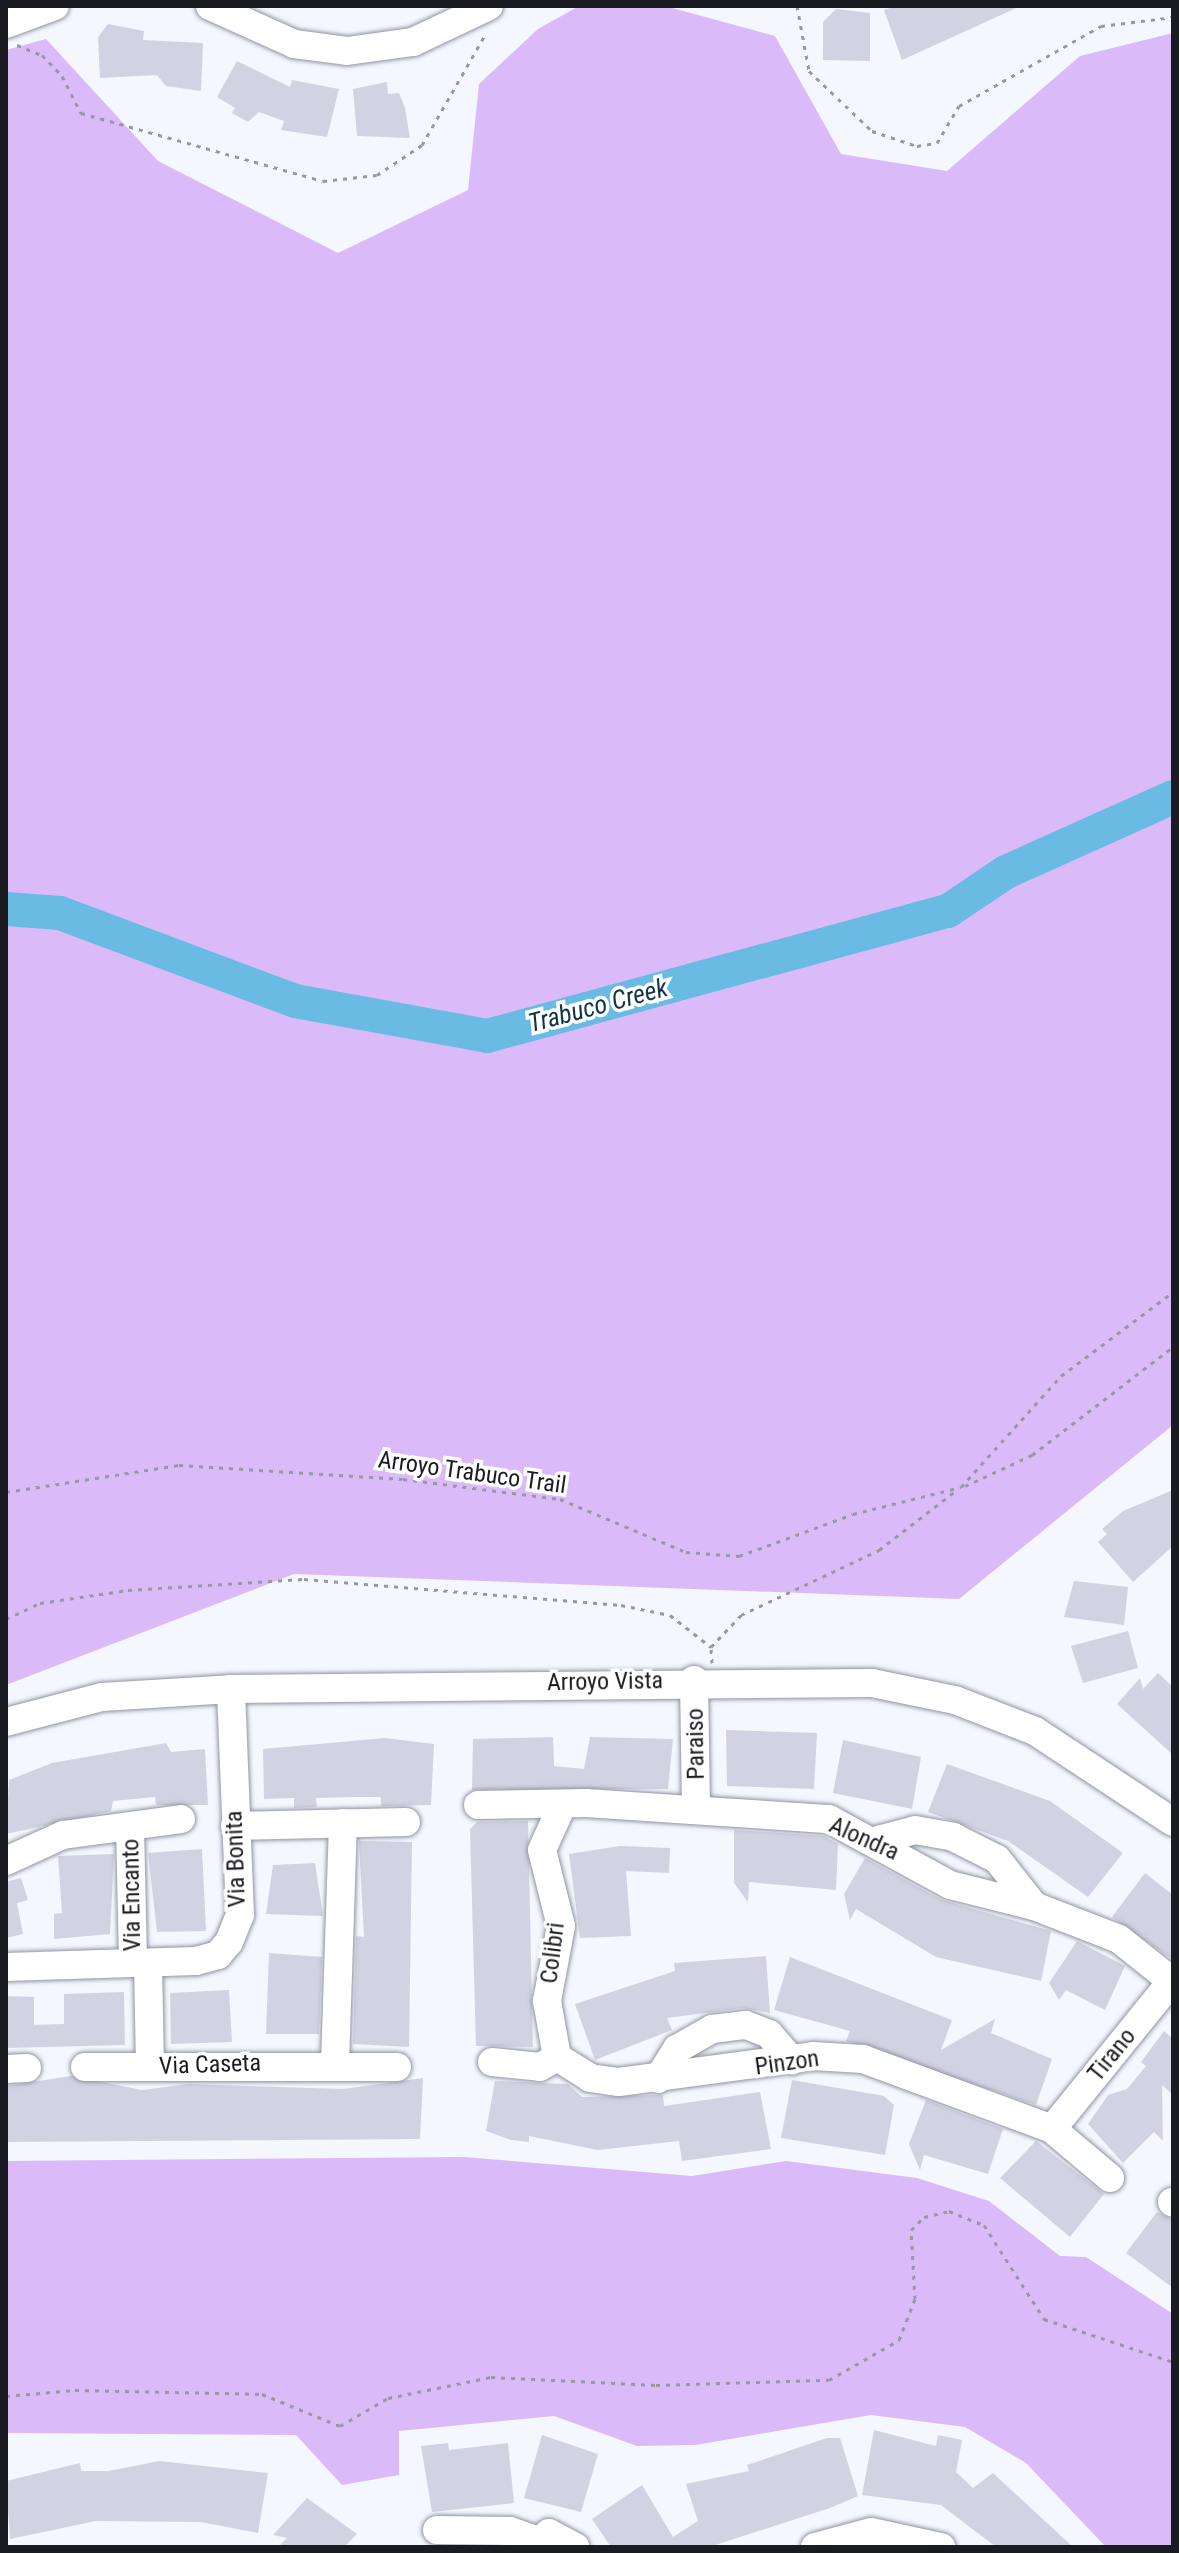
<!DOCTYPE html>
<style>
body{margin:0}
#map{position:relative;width:1179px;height:2553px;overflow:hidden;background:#f5f7fe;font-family:"Roboto Condensed",sans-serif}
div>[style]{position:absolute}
.green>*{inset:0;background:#dbbafa}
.river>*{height:34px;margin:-17px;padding:0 17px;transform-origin:17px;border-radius:17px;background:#6abbe4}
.building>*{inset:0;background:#d3d2e2}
.path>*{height:3px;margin-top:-1.5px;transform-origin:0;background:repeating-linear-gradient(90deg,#97999f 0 4px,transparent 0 10px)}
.roads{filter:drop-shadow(0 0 2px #8f94a3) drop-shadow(0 0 2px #8f94a3)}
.minor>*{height:28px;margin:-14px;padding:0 14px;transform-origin:14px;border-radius:14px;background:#fff}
span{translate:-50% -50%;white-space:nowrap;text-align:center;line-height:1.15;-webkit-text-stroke:7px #fff;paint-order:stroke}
.street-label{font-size:24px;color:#1a1c21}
.water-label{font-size:26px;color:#103546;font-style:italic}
.frame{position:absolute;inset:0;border:8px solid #1a1c21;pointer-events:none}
</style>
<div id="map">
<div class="green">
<div style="clip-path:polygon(579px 6px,665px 6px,775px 36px,841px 154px,947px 171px,1080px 56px,1173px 33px,1173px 1425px,959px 1599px,294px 1574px,6px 1685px,6px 50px,46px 39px,158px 161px,338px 253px,468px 190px,479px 84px,538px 29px)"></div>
<div style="clip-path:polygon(464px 2157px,692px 2176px,786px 2161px,917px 2178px,989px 2201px,1060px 2256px,1086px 2257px,1173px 2314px,1173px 2547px,1106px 2547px,1026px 2463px,965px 2427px,871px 2415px,695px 2445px,637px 2446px,554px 2416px,399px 2431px,399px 2475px,342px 2485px,296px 2435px,6px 2433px,6px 2161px)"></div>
</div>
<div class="river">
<div style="left:6px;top:909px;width:54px;rotate:4.2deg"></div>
<div style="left:60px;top:913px;width:251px;rotate:20.5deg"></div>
<div style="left:295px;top:1001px;width:195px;rotate:10.3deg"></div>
<div style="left:487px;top:1036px;width:478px;rotate:-15.2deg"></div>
<div style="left:948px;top:911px;width:70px;rotate:-33.9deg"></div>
<div style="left:1006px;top:872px;width:183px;rotate:-24.2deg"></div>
</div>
<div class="building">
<div style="clip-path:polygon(896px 6px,1021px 6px,902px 60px,884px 10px)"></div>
<div style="clip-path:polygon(836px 9px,870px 13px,870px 61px,823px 60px,823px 22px)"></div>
<div style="clip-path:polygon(108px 24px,144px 31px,143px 40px,203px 43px,201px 91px,166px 86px,157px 75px,100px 78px,98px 37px)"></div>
<div style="clip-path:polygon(237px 61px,290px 87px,292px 80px,339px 89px,327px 137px,281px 130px,284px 121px,259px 112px,248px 122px,232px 113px,235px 108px,217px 97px)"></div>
<div style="clip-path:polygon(387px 82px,388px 94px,399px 93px,405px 108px,410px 138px,357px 136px,353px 89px)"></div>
<div style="clip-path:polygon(1173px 1490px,1173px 1546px,1133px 1582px,1098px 1542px,1107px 1534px,1102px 1529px,1123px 1511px)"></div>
<div style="clip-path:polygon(1074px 1581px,1128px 1587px,1124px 1625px,1064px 1617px)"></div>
<div style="clip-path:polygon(1128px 1631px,1138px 1668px,1083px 1683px,1071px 1646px)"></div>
<div style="clip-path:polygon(1158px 1673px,1173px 1687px,1173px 1755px,1117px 1704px,1140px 1678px,1143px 1689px)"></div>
<div style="clip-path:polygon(726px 1730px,817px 1733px,814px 1789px,727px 1786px)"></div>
<div style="clip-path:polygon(553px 1737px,554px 1766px,584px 1769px,590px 1737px,673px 1739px,668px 1789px,472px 1790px,473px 1739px)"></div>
<div style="clip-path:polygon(385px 1738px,434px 1744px,431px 1805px,381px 1806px,381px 1797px,353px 1797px,316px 1798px,317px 1807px,294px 1808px,294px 1798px,264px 1799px,263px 1749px)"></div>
<div style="clip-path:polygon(843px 1740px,921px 1757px,912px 1809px,833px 1793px)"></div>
<div style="clip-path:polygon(166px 1743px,171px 1752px,205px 1749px,208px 1805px,156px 1805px,155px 1797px,113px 1801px,111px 1811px,6px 1834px,9px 1780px,52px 1763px)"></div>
<div style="clip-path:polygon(947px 1764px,1050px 1801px,1123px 1853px,1088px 1897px,1008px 1841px,928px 1812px)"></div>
<div style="clip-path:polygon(528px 1821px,533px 2047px,476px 2046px,470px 1829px,477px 1822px)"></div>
<div style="clip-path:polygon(734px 1830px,824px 1836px,838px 1844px,836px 1890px,749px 1882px,748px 1902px,734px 1883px)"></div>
<div style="clip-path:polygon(359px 1841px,412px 1842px,409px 2047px,353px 2044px,356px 1936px,364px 1937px)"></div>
<div style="clip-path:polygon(620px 1846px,670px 1848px,669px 1873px,626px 1871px,631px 1936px,580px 1938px,569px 1854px)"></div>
<div style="clip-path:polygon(202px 1849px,206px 1931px,157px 1932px,148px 1853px)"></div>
<div style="clip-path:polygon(114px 1854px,110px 1934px,54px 1939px,54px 1914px,62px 1913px,58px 1856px)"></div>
<div style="clip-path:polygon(865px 1858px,942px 1900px,1051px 1931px,1041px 1981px,936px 1957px,856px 1909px,850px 1920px,844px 1894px)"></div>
<div style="clip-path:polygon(315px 1863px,323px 1916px,266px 1914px,273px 1865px)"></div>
<div style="clip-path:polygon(1145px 1873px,1173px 1895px,1173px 1960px,1112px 1917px)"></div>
<div style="clip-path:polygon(21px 1878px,28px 1900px,17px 1903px,23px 1934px,6px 1938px,6px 1882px)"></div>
<div style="clip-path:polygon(1077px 1941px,1125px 1966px,1105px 2010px,1066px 1990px,1059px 2000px,1049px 1983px)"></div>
<div style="clip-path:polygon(269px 1953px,322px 1957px,319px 2034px,266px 2034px)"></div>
<div style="clip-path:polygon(766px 1956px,770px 2013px,744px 2008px,667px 2018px,672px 2030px,595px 2060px,575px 2004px,675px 1971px,674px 1963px)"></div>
<div style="clip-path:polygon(790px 1957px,952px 2020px,941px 2050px,995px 2019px,991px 2033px,1052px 2059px,1036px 2105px,846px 2041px,850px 2031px,774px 2010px)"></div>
<div style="clip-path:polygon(229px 1990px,232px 2042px,171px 2044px,170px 1993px)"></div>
<div style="clip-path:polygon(124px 1992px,125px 2045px,6px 2048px,6px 1996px,34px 1997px,34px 2025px,64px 2024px,64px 1994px)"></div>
<div style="clip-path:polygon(1164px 2031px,1173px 2039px,1173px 2095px,1162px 2085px,1163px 2141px,1154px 2132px,1123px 2163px,1088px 2124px,1108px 2095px,1127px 2089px,1146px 2066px,1141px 2062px)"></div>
<div style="clip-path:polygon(71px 2076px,142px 2090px,188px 2084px,343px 2089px,423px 2078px,420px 2139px,6px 2142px,6px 2086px)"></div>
<div style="clip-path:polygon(792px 2080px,884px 2096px,894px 2105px,885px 2155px,781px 2138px)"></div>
<div style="clip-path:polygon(495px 2081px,568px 2084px,582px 2097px,663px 2095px,664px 2106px,760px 2092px,771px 2149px,682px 2161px,679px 2141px,598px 2150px,529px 2136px,529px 2142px,511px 2140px,486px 2131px)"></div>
<div style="clip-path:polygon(926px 2100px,1003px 2129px,988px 2174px,924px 2155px,920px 2170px,909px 2144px)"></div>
<div style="clip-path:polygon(1036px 2141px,1104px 2194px,1070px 2237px,1000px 2178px)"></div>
<div style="clip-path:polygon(1157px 2212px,1173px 2220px,1173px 2288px,1126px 2253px)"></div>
<div style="clip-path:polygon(874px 2430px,936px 2446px,938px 2435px,962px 2440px,956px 2472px,973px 2488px,993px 2473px,1073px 2547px,996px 2547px,941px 2505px,862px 2495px)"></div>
<div style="clip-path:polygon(542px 2435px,598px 2454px,581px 2512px,524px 2498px)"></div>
<div style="clip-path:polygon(827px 2438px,840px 2438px,858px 2496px,830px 2508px,709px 2547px,611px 2547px,592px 2519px,642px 2485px,673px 2537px,698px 2521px,686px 2484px,749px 2471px,747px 2465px)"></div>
<div style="clip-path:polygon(448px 2443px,449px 2450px,508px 2443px,514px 2503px,432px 2512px,421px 2446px)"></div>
<div style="clip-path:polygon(160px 2461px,268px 2473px,258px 2533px,200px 2522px,96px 2521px,10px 2539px,6px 2481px,80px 2463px,81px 2471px,108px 2471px)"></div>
<div style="clip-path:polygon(307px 2498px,357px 2534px,344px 2547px,278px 2547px,287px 2538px,273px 2535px)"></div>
</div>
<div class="path">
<div style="left:797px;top:6px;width:66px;rotate:79.5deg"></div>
<div style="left:809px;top:71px;width:87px;rotate:43.6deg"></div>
<div style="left:872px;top:131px;width:47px;rotate:18.4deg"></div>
<div style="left:917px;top:146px;width:20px;rotate:-9deg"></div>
<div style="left:937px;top:143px;width:43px;rotate:-59.3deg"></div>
<div style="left:959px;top:106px;width:163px;rotate:-29.4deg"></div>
<div style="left:1101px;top:26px;width:73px;rotate:-7.1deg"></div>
<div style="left:17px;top:45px;width:27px;rotate:22deg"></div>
<div style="left:42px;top:55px;width:29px;rotate:46deg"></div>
<div style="left:62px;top:76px;width:42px;rotate:62.8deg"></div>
<div style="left:81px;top:113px;width:251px;rotate:15.7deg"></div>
<div style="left:323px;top:181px;width:54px;rotate:-6.3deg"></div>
<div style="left:377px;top:175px;width:54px;rotate:-33.7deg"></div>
<div style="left:422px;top:145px;width:127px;rotate:-60.2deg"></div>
<div style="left:965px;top:1486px;width:74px;rotate:-24.8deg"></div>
<div style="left:1032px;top:1455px;width:178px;rotate:-37.5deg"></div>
<div style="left:6px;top:1492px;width:175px;rotate:-8.9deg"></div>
<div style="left:179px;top:1465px;width:224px;rotate:3.6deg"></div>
<div style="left:403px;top:1479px;width:158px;rotate:7.3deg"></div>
<div style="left:560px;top:1499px;width:137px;rotate:22.8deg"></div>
<div style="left:686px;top:1552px;width:53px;rotate:4.3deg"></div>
<div style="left:739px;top:1556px;width:121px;rotate:-20.2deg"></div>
<div style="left:853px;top:1514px;width:111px;rotate:-14deg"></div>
<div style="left:961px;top:1487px;width:149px;rotate:-48deg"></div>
<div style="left:1061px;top:1376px;width:140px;rotate:-36.9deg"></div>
<div style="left:6px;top:1619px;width:38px;rotate:-25deg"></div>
<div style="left:40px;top:1603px;width:89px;rotate:-8.4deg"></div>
<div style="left:128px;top:1590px;width:176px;rotate:-3.6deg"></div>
<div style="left:304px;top:1579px;width:318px;rotate:4.7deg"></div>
<div style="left:621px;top:1605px;width:50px;rotate:11.5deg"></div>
<div style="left:670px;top:1615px;width:52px;rotate:38deg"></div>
<div style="left:712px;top:1663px;width:16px;rotate:-94deg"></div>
<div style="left:711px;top:1647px;width:44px;rotate:-46.8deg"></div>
<div style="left:741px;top:1615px;width:153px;rotate:-25.2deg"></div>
<div style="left:879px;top:1550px;width:100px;rotate:-37.7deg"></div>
<div style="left:6px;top:2396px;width:69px;rotate:-5deg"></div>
<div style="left:75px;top:2390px;width:187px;rotate:1.2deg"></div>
<div style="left:262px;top:2394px;width:84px;rotate:22.3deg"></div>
<div style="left:340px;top:2426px;width:56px;rotate:-30.3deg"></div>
<div style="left:388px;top:2398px;width:105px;rotate:-11.5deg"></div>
<div style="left:491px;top:2377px;width:165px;rotate:2.8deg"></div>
<div style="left:656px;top:2385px;width:173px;rotate:-1.7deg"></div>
<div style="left:829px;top:2380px;width:81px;rotate:-29.7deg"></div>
<div style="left:899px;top:2340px;width:44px;rotate:-68.7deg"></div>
<div style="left:915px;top:2299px;width:69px;rotate:-93.3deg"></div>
<div style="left:911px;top:2230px;width:18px;rotate:-45deg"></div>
<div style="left:924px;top:2217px;width:26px;rotate:-13deg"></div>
<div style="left:949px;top:2211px;width:38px;rotate:22deg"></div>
<div style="left:984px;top:2225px;width:112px;rotate:57.4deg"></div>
<div style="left:1044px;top:2319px;width:136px;rotate:18.4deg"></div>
</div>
<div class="roads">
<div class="minor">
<div style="left:210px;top:6px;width:92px;rotate:24.3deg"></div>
<div style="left:294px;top:44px;width:53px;rotate:7.5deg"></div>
<div style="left:347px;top:51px;width:67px;rotate:-7.8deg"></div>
<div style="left:413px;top:42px;width:84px;rotate:-25.3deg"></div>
<div style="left:6px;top:24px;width:52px;rotate:-20.2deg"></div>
<div style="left:694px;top:1680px;width:128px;rotate:89.1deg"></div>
<div style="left:6px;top:1722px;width:99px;rotate:-14.6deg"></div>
<div style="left:102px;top:1697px;width:129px;rotate:-3.5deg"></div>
<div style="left:231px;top:1689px;width:641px;rotate:-0.54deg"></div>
<div style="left:872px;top:1683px;width:85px;rotate:11.6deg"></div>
<div style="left:955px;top:1700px;width:86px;rotate:21.2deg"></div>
<div style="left:1035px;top:1731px;width:165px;rotate:33.4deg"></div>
<div style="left:478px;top:1805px;width:108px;rotate:-1.1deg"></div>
<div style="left:586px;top:1803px;width:244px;rotate:3.8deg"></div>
<div style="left:829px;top:1819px;width:138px;rotate:28.6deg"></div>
<div style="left:950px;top:1885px;width:87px;rotate:14deg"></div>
<div style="left:1034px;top:1906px;width:91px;rotate:21.2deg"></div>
<div style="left:1119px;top:1939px;width:69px;rotate:38.5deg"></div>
<div style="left:235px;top:1826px;width:171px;rotate:-1.3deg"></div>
<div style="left:130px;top:1827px;width:136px;rotate:88.7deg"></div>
<div style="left:878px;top:1840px;width:38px;rotate:-15deg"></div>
<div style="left:915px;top:1830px;width:39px;rotate:10deg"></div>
<div style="left:953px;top:1837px;width:49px;rotate:26.6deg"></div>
<div style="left:997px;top:1859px;width:60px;rotate:51.8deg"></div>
<div style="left:6px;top:1861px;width:63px;rotate:-24.5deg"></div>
<div style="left:63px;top:1835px;width:119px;rotate:-7.7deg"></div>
<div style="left:148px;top:1963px;width:104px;rotate:88.9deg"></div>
<div style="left:6px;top:1967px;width:190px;rotate:-1.8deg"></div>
<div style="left:196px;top:1961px;width:23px;rotate:-15deg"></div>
<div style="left:218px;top:1955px;width:17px;rotate:-50deg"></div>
<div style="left:229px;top:1942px;width:29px;rotate:-68deg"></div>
<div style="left:240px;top:1915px;width:226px;rotate:-92.3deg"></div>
<div style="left:557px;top:2057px;width:57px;rotate:-100.1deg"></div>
<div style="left:547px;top:2001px;width:76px;rotate:-79.4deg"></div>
<div style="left:561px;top:1926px;width:78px;rotate:-104deg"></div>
<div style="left:542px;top:1850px;width:46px;rotate:-65.7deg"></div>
<div style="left:492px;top:2062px;width:48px;rotate:5.9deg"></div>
<div style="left:540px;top:2067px;width:20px;rotate:-30deg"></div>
<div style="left:557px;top:2057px;width:39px;rotate:32deg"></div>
<div style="left:590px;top:2078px;width:29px;rotate:8deg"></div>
<div style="left:619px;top:2082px;width:196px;rotate:-7.6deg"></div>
<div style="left:813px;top:2056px;width:50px;rotate:3.4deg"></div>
<div style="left:863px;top:2059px;width:202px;rotate:20.3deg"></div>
<div style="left:1052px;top:2129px;width:76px;rotate:40.2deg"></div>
<div style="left:335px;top:2064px;width:241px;rotate:-88.1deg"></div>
<div style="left:85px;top:2067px;width:312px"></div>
<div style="left:6px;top:2069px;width:21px;rotate:-3deg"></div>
<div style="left:658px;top:2079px;width:36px;rotate:-58deg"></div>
<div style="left:677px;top:2049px;width:40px;rotate:-29.7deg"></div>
<div style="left:712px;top:2029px;width:34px;rotate:-7deg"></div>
<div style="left:746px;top:2025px;width:25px;rotate:21deg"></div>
<div style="left:769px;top:2034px;width:35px;rotate:49deg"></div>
<div style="left:1052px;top:2129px;width:191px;rotate:-51deg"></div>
<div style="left:1172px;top:2202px;width:1px;rotate:45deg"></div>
<div style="left:437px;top:2530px;width:73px;rotate:0.8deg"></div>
<div style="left:510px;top:2531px;width:28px;rotate:19deg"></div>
<div style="left:532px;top:2547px;width:22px;rotate:-39deg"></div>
<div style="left:549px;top:2533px;width:30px;rotate:28deg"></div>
<div style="left:815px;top:2547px;width:58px;rotate:-15deg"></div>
<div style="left:871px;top:2532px;width:72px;rotate:12.1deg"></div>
</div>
</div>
<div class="street-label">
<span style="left:472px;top:1473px;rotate:8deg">Arroyo Trabuco Trail</span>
<span style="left:605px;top:1682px;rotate:-1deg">Arroyo Vista</span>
<span style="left:696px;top:1744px;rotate:-91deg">Paraiso</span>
<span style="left:864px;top:1839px;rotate:24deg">Alondra</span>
<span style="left:236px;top:1859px;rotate:-92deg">Via Bonita</span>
<span style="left:132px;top:1895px;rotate:-91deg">Via Encanto</span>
<span style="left:553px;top:1953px;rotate:-83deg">Colibri</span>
<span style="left:1112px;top:2055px;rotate:-51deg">Tirano</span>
<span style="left:787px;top:2063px;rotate:-8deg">Pinzon</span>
<span style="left:210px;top:2065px;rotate:-2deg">Via Caseta</span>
</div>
<div class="water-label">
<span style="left:598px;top:1006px;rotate:-15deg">Trabuco Creek</span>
</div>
<div class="frame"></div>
</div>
